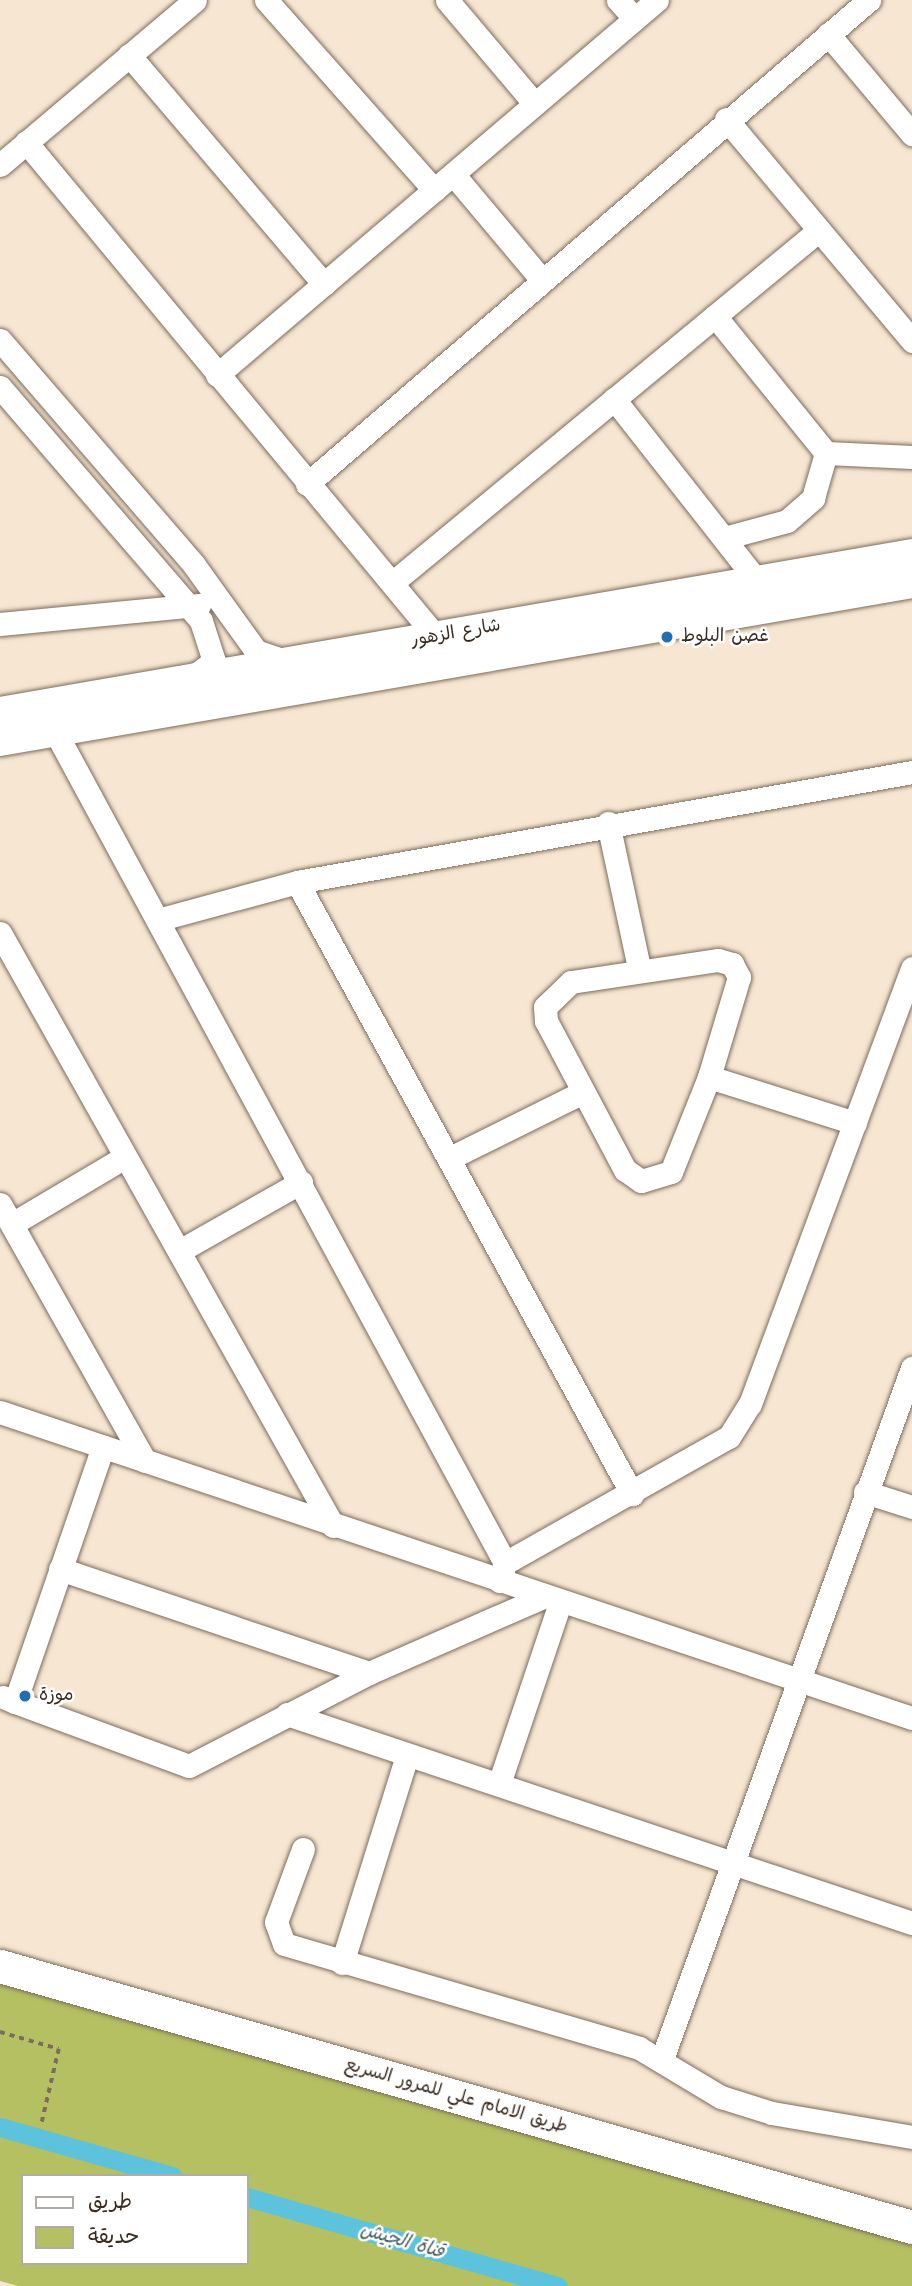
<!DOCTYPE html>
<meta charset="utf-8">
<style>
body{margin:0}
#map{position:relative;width:912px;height:2286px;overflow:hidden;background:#f7e7d2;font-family:Kalam,"Playpen Sans Arabic",sans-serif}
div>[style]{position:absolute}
.green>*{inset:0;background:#b4c062}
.canal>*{height:19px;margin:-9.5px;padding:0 9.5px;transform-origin:9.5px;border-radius:9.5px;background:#5dc2db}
.path>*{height:3.5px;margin-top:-1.75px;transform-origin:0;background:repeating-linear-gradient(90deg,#7d6c5d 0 5px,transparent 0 10px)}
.roads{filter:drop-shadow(0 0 2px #7d6c5d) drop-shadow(0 0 2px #7d6c5d)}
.minor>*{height:23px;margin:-11.5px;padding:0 11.5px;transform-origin:11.5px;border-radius:11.5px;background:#fff}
.major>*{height:30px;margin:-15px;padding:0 15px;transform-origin:15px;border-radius:15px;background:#fff}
.highway>*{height:33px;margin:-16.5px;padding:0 16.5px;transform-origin:16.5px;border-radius:16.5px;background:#fff}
.dots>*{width:19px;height:19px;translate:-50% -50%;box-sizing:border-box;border:4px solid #fff;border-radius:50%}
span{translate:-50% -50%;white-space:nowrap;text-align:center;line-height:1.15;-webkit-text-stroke:5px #fff;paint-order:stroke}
.street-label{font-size:18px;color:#3b2a1e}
.poi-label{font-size:18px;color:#3b2a1e}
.left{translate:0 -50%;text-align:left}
.water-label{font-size:19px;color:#475f60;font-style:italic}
.legend{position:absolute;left:21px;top:2174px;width:228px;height:91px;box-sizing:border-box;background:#fff;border:2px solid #b1aaa5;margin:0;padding:9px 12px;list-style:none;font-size:21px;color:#3b2a1e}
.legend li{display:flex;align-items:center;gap:14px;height:35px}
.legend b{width:35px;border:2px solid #b1aaa5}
</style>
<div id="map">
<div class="green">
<div style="clip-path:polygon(evenodd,0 1974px,912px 2233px,912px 2286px,18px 2286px,0 2281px,0 1974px,23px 2176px,247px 2176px,247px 2263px,23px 2263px,23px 2176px)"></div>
</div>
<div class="canal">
<div style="left:0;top:2127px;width:179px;rotate:15.9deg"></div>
<div style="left:247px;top:2197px;width:323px;rotate:16deg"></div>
</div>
<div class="path">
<div style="left:0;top:2032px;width:61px;rotate:16.1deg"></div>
<div style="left:59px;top:2049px;width:75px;rotate:103.1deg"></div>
</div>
<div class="roads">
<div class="minor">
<div style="left:266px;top:0;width:254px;rotate:48.5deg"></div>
<div style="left:447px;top:0;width:136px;rotate:49.8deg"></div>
<div style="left:618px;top:0;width:25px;rotate:48deg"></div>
<div style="left:828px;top:34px;width:131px;rotate:50deg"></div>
<div style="left:129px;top:55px;width:301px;rotate:49.6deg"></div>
<div style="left:726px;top:119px;width:290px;rotate:50deg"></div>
<div style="left:26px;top:142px;width:644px;rotate:50.35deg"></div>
<div style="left:0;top:165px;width:255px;rotate:-40.2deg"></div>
<div style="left:453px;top:174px;width:138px;rotate:50deg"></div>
<div style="left:715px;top:316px;width:176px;rotate:51deg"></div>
<div style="left:826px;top:453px;width:86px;rotate:2.7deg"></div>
<div style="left:0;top:340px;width:297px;rotate:49.2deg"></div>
<div style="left:194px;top:565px;width:106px;rotate:54.2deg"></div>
<div style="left:256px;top:651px;width:31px;rotate:19deg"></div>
<div style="left:217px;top:375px;width:578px;rotate:-40.44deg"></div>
<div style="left:0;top:387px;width:308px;rotate:49.3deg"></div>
<div style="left:201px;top:621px;width:42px;rotate:72deg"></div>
<div style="left:214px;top:661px;width:26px;rotate:143deg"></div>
<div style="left:614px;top:399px;width:231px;rotate:51.8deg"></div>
<div style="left:307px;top:484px;width:742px;rotate:-40.74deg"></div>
<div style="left:724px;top:538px;width:65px;rotate:-15.1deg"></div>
<div style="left:787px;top:521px;width:35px;rotate:-41deg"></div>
<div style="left:813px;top:498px;width:47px;rotate:-73.9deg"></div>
<div style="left:392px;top:583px;width:554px;rotate:-39.58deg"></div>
<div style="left:0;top:624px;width:200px;rotate:-5.5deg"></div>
<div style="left:56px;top:733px;width:944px;rotate:61.59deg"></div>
<div style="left:505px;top:1563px;width:19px;rotate:106deg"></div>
<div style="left:608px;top:823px;width:147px;rotate:77.9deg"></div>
<div style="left:297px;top:882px;width:698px;rotate:61.3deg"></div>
<div style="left:161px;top:919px;width:141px;rotate:-15.2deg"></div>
<div style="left:297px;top:882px;width:625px;rotate:-10.14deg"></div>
<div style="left:0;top:933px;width:680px;rotate:60.68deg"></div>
<div style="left:718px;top:960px;width:15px;rotate:16deg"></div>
<div style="left:732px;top:964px;width:15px;rotate:62deg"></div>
<div style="left:739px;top:977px;width:104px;rotate:106.7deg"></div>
<div style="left:709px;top:1077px;width:102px;rotate:111.8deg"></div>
<div style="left:671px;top:1172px;width:31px;rotate:163deg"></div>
<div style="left:641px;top:1181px;width:19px;rotate:-145deg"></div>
<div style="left:625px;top:1170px;width:169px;rotate:-117.9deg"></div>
<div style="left:546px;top:1021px;width:14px;rotate:-94deg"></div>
<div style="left:545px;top:1007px;width:36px;rotate:-44deg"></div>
<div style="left:571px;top:982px;width:149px;rotate:-8.5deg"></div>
<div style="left:709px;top:1077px;width:153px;rotate:17.5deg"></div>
<div style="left:452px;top:1157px;width:146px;rotate:-26.4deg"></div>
<div style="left:0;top:1204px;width:295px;rotate:60.6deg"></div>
<div style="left:12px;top:1224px;width:131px;rotate:-30.7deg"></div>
<div style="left:181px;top:1250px;width:138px;rotate:-29.5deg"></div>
<div style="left:0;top:1412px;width:962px;rotate:18.55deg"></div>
<div style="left:865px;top:1492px;width:49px;rotate:17.7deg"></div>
<div style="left:505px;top:1563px;width:257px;rotate:-29.4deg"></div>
<div style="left:729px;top:1437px;width:39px;rotate:-58deg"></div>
<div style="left:750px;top:1404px;width:465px;rotate:-69.6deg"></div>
<div style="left:60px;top:1569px;width:326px;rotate:18.6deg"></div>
<div style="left:369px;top:1673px;width:190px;rotate:-23.6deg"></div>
<div style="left:3px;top:1697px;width:13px;rotate:23deg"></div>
<div style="left:15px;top:1702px;width:270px;rotate:-71deg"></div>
<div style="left:15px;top:1702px;width:185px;rotate:20.2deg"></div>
<div style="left:189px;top:1766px;width:203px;rotate:-27.3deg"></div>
<div style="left:287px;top:1714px;width:659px;rotate:18.49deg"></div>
<div style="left:499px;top:1784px;width:191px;rotate:-71.4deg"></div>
<div style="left:303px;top:1849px;width:78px;rotate:110.3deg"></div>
<div style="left:276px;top:1922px;width:23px;rotate:70deg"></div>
<div style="left:284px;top:1944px;width:370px;rotate:16.3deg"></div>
<div style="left:639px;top:2048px;width:96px;rotate:30.9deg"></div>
<div style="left:721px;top:2097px;width:53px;rotate:17.4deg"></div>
<div style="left:772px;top:2113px;width:142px;rotate:9.7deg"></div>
<div style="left:342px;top:1963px;width:218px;rotate:-72.6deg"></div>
<div style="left:662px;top:2059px;width:735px;rotate:-70.11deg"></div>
</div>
<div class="major">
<div style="left:0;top:712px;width:926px;rotate:-9.83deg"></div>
<div style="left:0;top:741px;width:926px;rotate:-9.83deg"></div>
</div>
<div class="highway">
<div style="left:0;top:1966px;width:949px;rotate:15.97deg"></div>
</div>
</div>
<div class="dots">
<div style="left:667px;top:637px;background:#1f6fb2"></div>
<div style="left:25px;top:1696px;background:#1f6fb2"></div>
</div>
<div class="street-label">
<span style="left:456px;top:634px;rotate:-10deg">شارع الزهور</span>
<span style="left:456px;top:2097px;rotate:16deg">طريق الامام علي للمرور السريع</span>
</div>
<div class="poi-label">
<span class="left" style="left:681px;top:637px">غصن البلوط</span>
<span class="left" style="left:39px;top:1696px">موزة</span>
</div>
<div class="water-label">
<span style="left:402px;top:2242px;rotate:16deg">قناة الجيش</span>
</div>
<ul class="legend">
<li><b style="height:9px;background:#fff"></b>طريق</li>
<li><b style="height:19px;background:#b4c062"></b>حديقة</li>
</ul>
</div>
